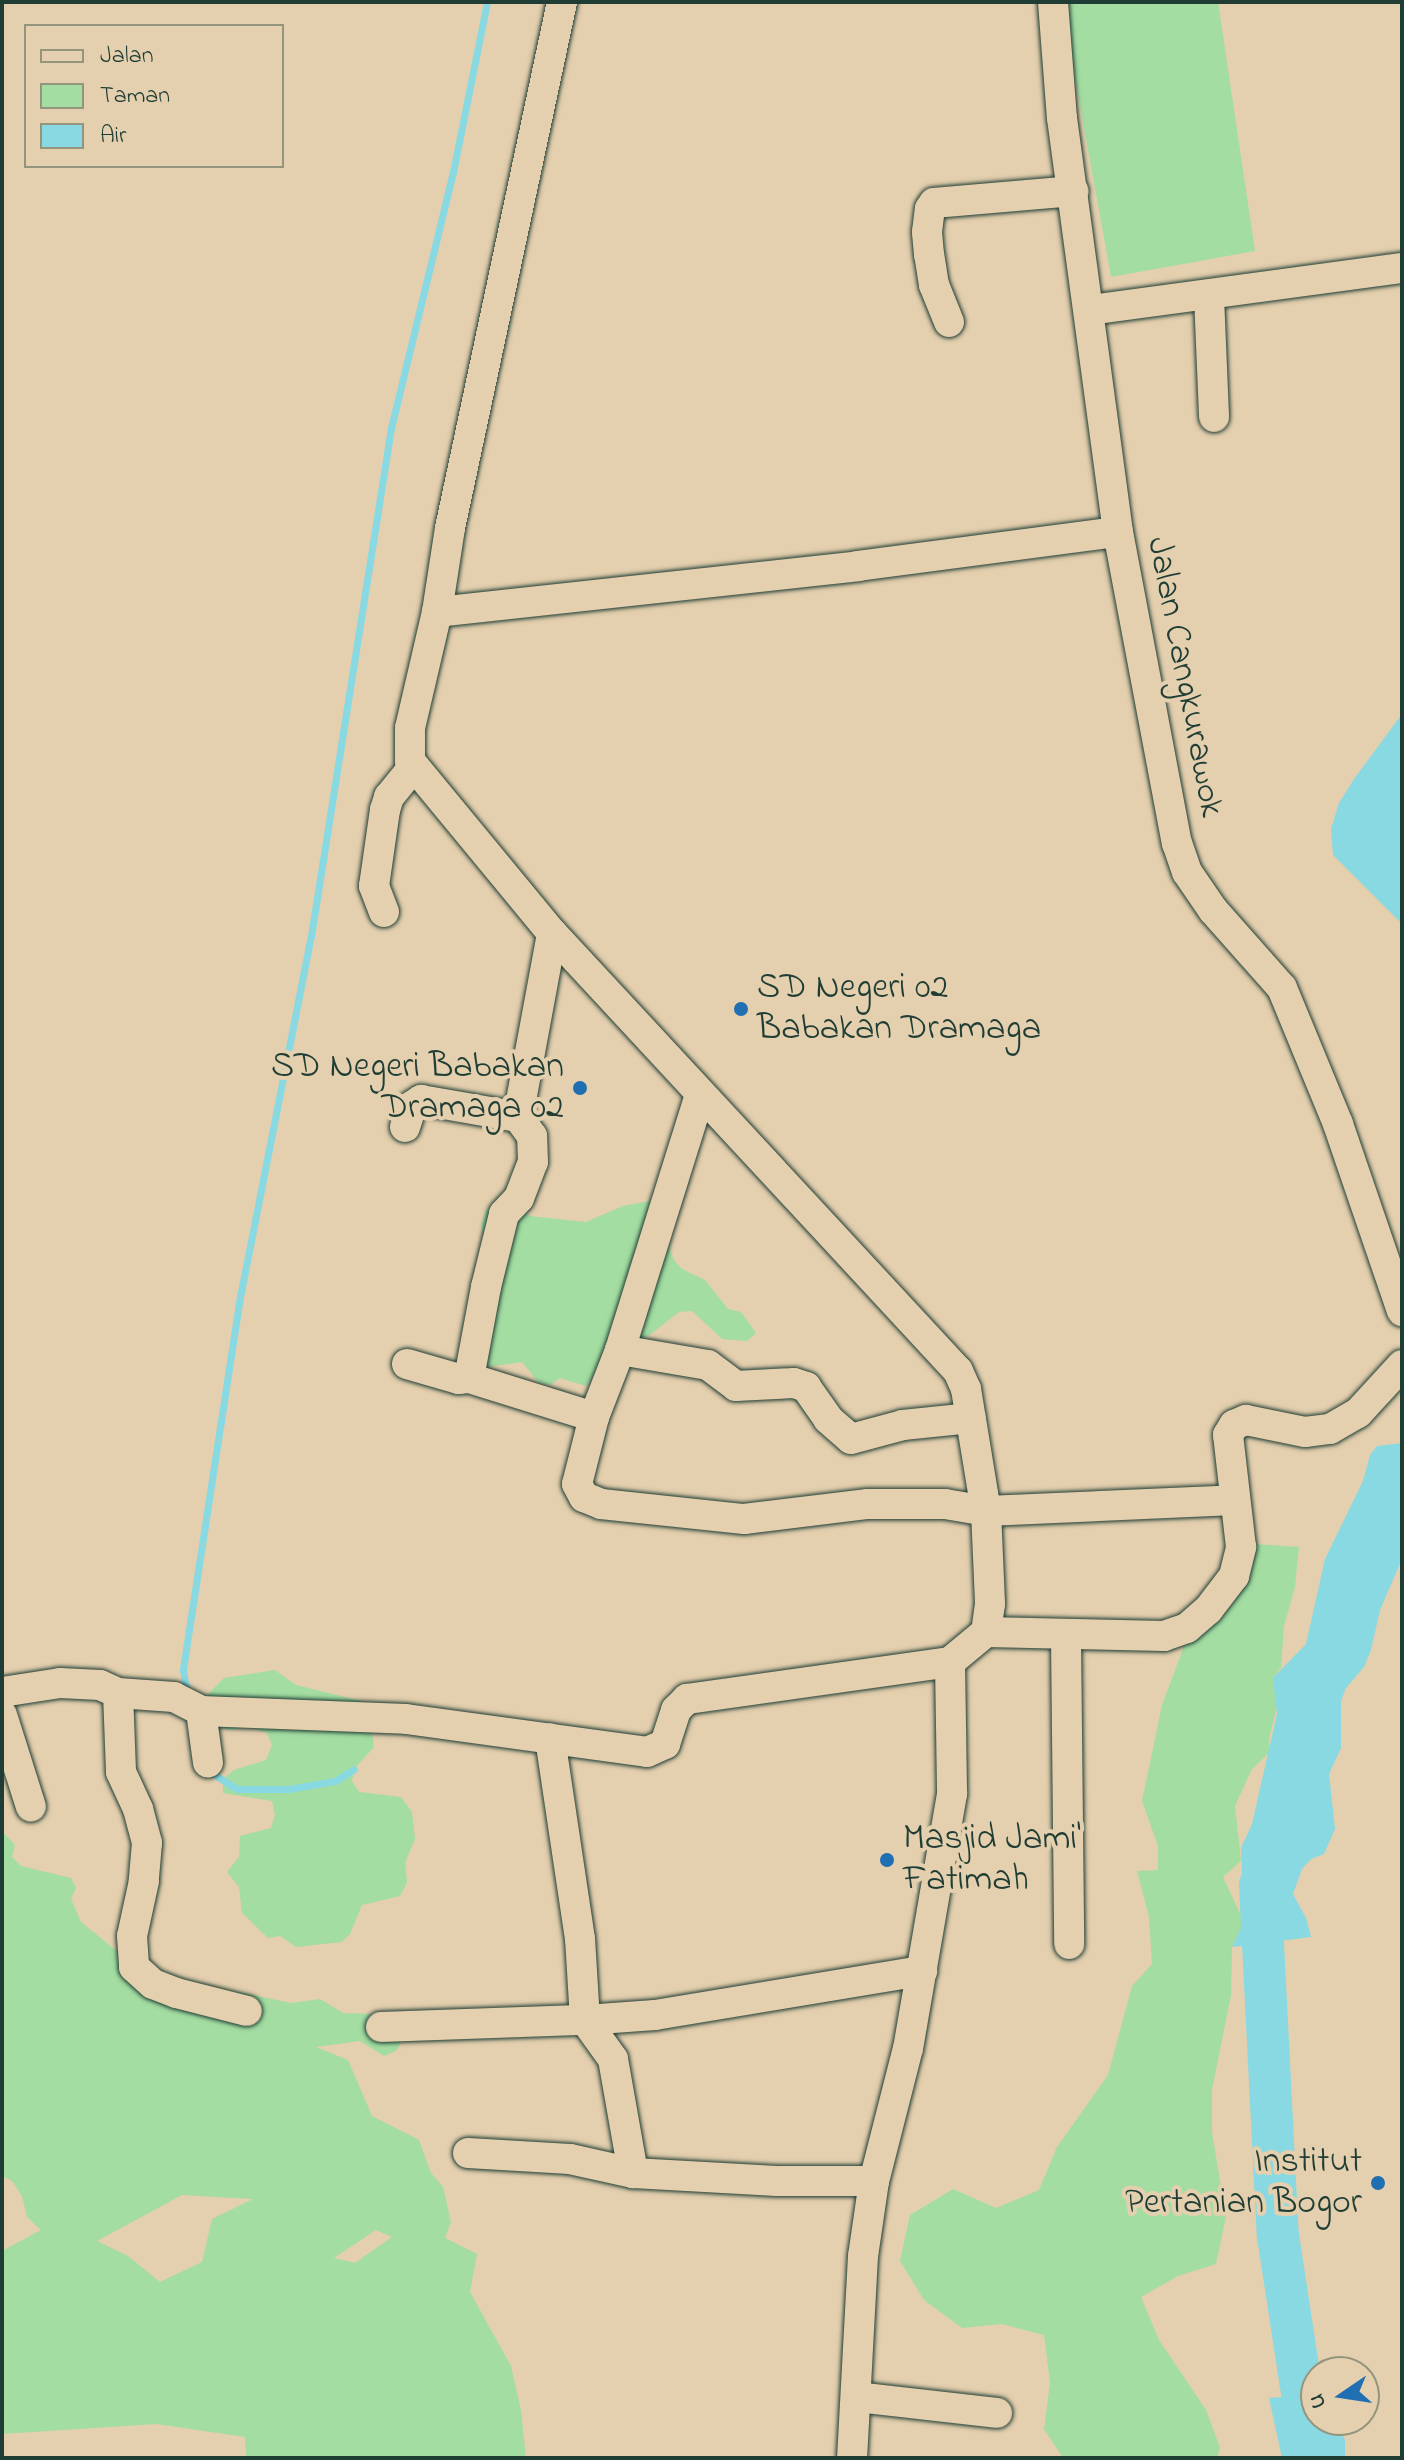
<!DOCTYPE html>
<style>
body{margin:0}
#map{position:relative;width:1404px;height:2460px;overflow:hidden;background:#e4cfae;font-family:"Indie Flower",sans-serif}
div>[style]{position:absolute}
.green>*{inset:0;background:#a3dda2}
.water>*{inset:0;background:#88d9e2}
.stream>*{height:7px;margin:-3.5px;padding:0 3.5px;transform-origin:3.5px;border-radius:3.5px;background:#88d9e2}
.river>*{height:42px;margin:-21px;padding:0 21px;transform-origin:21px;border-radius:21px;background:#88d9e2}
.roads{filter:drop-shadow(0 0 2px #1f3d34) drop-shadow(0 0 2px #1f3d34)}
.minor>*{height:30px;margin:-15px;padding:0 15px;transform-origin:15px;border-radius:15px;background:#e4cfae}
.dots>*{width:22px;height:22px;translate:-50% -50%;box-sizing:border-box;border:4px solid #e4cfae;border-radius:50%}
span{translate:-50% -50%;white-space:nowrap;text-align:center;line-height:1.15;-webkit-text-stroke:8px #e4cfae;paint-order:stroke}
.street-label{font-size:36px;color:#1f3d34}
.poi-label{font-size:36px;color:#1f3d34}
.left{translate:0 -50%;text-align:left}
.right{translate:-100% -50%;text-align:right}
.frame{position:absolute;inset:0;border:4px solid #1f3d34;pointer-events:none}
.legend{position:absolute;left:24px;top:24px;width:260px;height:144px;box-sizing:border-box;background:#e4cfae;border:2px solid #95957d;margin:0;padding:10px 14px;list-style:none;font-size:24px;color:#1f3d34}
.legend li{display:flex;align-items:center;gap:16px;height:40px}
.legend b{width:40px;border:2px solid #95957d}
.north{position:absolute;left:1300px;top:2356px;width:80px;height:80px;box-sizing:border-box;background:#e4cfae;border:2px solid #95957d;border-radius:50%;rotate:257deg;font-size:22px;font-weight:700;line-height:32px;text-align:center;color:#1f3d34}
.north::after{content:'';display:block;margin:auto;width:28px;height:36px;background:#1f6fb2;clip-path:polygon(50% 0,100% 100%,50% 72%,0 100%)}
</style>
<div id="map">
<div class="green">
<div style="clip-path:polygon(1065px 2px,1218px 2px,1255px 251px,1111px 277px,1066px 28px)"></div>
<div style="clip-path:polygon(508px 1198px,530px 1216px,586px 1222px,623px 1206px,650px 1201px,674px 1260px,682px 1269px,705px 1280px,728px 1309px,741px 1312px,756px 1333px,747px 1341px,722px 1339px,692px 1311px,679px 1312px,651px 1334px,611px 1356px,586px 1386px,560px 1378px,550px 1385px,539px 1383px,522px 1362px,486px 1367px,487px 1251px,481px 1225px,485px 1211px,496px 1201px)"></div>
<div style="clip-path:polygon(1255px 1544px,1299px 1547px,1295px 1587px,1284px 1626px,1281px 1668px,1273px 1678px,1278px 1702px,1269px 1740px,1270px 1752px,1252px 1769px,1235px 1806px,1241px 1861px,1223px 1877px,1244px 1922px,1232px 1947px,1231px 1995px,1212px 2090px,1212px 2132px,1226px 2217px,1216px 2264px,1178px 2276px,1141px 2297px,1159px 2340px,1206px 2410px,1220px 2448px,1217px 2458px,1063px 2458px,1044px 2429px,1050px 2383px,1044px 2335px,1002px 2324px,962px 2328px,924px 2300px,900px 2261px,910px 2215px,953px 2189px,996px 2208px,1039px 2190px,1057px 2147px,1108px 2075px,1132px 1986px,1152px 1964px,1149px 1917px,1137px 1871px,1158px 1870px,1158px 1846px,1142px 1801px,1162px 1705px,1199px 1606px)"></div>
<div style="clip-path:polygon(275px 1670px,296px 1685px,361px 1701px,369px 1711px,374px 1747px,354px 1769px,352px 1781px,359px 1792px,401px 1797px,412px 1812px,415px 1839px,405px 1863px,407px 1882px,400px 1896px,362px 1905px,350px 1934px,342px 1942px,296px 1947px,280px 1936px,268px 1938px,242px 1913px,239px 1887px,227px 1872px,239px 1857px,240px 1836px,271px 1828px,275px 1815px,272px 1801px,223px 1793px,223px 1779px,234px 1770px,266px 1760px,272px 1745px,267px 1733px,248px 1726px,230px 1730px,218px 1727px,205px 1705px,209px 1693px,224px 1678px)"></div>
<div style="clip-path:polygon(evenodd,2px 1831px,15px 1845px,12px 1857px,21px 1866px,71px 1878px,76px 1888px,71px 1899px,81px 1922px,162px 1988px,199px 2000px,238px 1992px,291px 2003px,320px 1999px,343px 2013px,399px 2015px,403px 2039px,396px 2051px,384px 2056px,360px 2041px,316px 2047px,348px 2060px,372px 2116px,419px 2140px,431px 2173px,443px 2187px,451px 2222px,445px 2238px,477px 2254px,470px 2292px,511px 2366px,521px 2410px,526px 2458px,246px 2458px,245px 2437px,156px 2424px,2px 2434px,2px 2251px,41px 2230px,27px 2217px,22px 2196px,12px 2181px,2px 2176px,2px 1831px,182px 2195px,253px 2199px,212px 2219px,202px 2262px,160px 2282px,128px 2256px,97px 2241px,182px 2195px,2px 1831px,376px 2230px,392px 2237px,355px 2263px,334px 2258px,376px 2230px)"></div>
</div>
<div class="water">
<div style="clip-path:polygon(1402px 714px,1402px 924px,1333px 855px,1331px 829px,1339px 803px,1354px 779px)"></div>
<div style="clip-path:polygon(1402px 1443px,1402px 1559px,1380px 1610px,1371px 1650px,1364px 1667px,1346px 1688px,1341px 1701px,1341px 1748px,1329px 1774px,1335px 1829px,1324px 1854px,1311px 1859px,1302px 1869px,1293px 1894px,1306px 1918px,1311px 1937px,1232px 1947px,1244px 1921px,1241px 1848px,1252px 1824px,1277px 1714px,1273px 1678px,1306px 1644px,1325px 1559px,1363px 1481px,1370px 1455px,1377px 1446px)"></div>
<div style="clip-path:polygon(1316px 2394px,1316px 2420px,1337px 2420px,1345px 2440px,1345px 2458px,1282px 2458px,1269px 2398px)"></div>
</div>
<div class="stream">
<div style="left:187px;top:1695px;width:26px;rotate:-99deg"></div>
<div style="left:183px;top:1669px;width:381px;rotate:-81.3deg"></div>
<div style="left:241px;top:1292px;width:363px;rotate:-78.9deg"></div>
<div style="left:311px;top:936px;width:514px;rotate:-81.05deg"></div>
<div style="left:391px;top:428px;width:263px;rotate:-76.4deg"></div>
<div style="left:453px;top:172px;width:173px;rotate:-78.7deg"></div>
<div style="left:209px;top:1771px;width:33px;rotate:33deg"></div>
<div style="left:237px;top:1789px;width:52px"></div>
<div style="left:289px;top:1789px;width:47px;rotate:-9.9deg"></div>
<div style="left:335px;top:1781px;width:22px;rotate:-32deg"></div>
</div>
<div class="river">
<div style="left:1260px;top:1885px;width:351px;rotate:87.1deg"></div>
<div style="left:1278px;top:2236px;width:225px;rotate:81.3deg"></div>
</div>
<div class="roads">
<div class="minor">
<div style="left:562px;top:2px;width:538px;rotate:102.02deg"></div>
<div style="left:450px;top:528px;width:85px;rotate:98.8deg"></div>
<div style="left:437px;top:612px;width:119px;rotate:103.1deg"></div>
<div style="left:410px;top:728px;width:33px;rotate:90deg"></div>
<div style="left:410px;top:761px;width:223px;rotate:50.5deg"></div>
<div style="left:552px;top:933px;width:597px;rotate:47.17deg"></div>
<div style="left:958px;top:1371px;width:20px;rotate:66deg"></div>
<div style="left:966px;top:1389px;width:124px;rotate:80.7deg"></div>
<div style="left:986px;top:1511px;width:93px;rotate:87.5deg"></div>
<div style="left:990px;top:1604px;width:28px;rotate:98deg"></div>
<div style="left:986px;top:1632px;width:47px;rotate:140.2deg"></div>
<div style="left:950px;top:1662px;width:132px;rotate:89.1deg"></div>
<div style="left:952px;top:1794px;width:258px;rotate:99.8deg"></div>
<div style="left:908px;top:2048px;width:137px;rotate:104.3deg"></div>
<div style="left:874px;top:2181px;width:76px;rotate:98.3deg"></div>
<div style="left:863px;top:2256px;width:202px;rotate:93.1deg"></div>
<div style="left:1053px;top:2px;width:116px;rotate:85.6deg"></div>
<div style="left:1062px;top:118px;width:418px;rotate:82.3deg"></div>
<div style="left:1118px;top:532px;width:317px;rotate:79.3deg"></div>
<div style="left:1177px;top:843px;width:31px;rotate:71deg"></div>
<div style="left:1187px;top:872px;width:46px;rotate:55.6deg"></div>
<div style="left:1213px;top:910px;width:104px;rotate:48.5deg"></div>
<div style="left:1282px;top:988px;width:147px;rotate:67.6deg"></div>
<div style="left:1338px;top:1124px;width:198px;rotate:71.1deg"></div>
<div style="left:1209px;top:296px;width:121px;rotate:87.6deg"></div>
<div style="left:1090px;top:310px;width:315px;rotate:-7.7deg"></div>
<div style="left:949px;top:322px;width:40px;rotate:-112deg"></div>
<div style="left:934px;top:285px;width:30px;rotate:-99deg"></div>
<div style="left:929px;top:255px;width:23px;rotate:-95deg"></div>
<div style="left:927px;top:232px;width:23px;rotate:-83deg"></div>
<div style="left:930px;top:209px;width:7px;rotate:-56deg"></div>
<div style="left:934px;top:203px;width:140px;rotate:-4.9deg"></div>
<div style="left:437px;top:612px;width:424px;rotate:-6.2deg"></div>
<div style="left:858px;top:566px;width:262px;rotate:-7.5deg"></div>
<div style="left:384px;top:912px;width:28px;rotate:-111deg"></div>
<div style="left:374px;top:886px;width:77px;rotate:-81.8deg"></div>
<div style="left:385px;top:810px;width:14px;rotate:-73deg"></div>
<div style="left:389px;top:797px;width:38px;rotate:-51deg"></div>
<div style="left:405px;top:1127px;width:22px;rotate:-72deg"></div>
<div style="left:412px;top:1106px;width:11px;rotate:-34deg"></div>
<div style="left:421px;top:1100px;width:98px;rotate:9.9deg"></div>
<div style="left:620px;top:1350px;width:89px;rotate:9.7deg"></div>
<div style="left:708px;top:1365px;width:35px;rotate:37deg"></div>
<div style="left:736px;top:1386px;width:58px;rotate:-3deg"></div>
<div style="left:794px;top:1383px;width:13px;rotate:18deg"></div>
<div style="left:806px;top:1387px;width:39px;rotate:55deg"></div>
<div style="left:828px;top:1419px;width:30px;rotate:41deg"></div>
<div style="left:851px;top:1439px;width:54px;rotate:-15.1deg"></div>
<div style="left:903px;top:1425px;width:68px;rotate:-5.9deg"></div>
<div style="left:407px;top:1364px;width:54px;rotate:16.1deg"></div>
<div style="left:459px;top:1379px;width:10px;rotate:-6deg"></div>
<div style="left:469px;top:1378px;width:131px;rotate:17.3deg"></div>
<div style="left:594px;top:1417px;width:72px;rotate:-68.8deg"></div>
<div style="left:620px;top:1350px;width:268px;rotate:-72.6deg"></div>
<div style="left:469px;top:1378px;width:93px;rotate:-79.4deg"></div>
<div style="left:486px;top:1287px;width:75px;rotate:-76.1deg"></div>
<div style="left:504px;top:1214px;width:22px;rotate:-47deg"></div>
<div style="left:519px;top:1198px;width:39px;rotate:-69deg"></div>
<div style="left:533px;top:1162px;width:26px;rotate:-92deg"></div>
<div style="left:532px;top:1136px;width:24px;rotate:-126deg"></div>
<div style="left:518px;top:1117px;width:187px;rotate:-79.5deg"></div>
<div style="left:594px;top:1417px;width:69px;rotate:104.2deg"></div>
<div style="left:577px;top:1484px;width:15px;rotate:62deg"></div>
<div style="left:584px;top:1497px;width:18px;rotate:22deg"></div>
<div style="left:601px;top:1504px;width:144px;rotate:6deg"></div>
<div style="left:744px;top:1519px;width:125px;rotate:-6.9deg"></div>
<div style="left:868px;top:1504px;width:77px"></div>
<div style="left:945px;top:1504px;width:42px;rotate:9.7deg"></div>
<div style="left:986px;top:1511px;width:249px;rotate:-2.5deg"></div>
<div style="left:986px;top:1632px;width:178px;rotate:1.3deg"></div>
<div style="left:1164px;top:1636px;width:24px;rotate:-19deg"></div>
<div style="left:1187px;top:1628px;width:28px;rotate:-41deg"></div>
<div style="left:1208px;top:1610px;width:43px;rotate:-52.6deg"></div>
<div style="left:1234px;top:1576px;width:30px;rotate:-76deg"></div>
<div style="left:1241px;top:1547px;width:113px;rotate:-96.6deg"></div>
<div style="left:1228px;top:1435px;width:12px;rotate:-59deg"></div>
<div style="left:1234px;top:1425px;width:13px;rotate:-23deg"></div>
<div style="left:1246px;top:1420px;width:60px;rotate:11.5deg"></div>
<div style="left:1305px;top:1432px;width:25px;rotate:-7deg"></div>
<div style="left:1330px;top:1429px;width:32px;rotate:-30deg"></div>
<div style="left:1358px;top:1413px;width:65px;rotate:-47.5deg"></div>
<div style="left:1066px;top:1636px;width:308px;rotate:89.4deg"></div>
<div style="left:2px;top:1692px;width:59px;rotate:-8.8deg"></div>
<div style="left:60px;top:1683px;width:40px;rotate:2.9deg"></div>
<div style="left:100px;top:1685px;width:20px;rotate:24deg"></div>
<div style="left:118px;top:1693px;width:56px;rotate:4.1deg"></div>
<div style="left:174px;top:1697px;width:30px;rotate:27deg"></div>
<div style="left:201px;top:1711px;width:205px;rotate:2.2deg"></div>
<div style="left:406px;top:1719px;width:243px;rotate:7.8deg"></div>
<div style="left:647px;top:1752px;width:20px;rotate:-24deg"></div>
<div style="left:665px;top:1744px;width:36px;rotate:-72deg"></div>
<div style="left:676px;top:1710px;width:16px;rotate:-45deg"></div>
<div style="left:687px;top:1699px;width:266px;rotate:-8deg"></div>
<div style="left:118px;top:1693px;width:79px;rotate:87.8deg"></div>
<div style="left:121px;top:1772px;width:41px;rotate:65.3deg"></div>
<div style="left:138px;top:1809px;width:35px;rotate:75deg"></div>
<div style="left:147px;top:1843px;width:38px;rotate:95deg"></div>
<div style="left:144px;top:1881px;width:56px;rotate:102.3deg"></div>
<div style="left:132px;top:1936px;width:31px;rotate:86deg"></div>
<div style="left:134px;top:1967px;width:25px;rotate:42deg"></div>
<div style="left:153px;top:1984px;width:25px;rotate:21deg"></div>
<div style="left:176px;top:1993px;width:73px;rotate:14.2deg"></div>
<div style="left:201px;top:1711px;width:52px;rotate:82.3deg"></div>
<div style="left:2px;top:1715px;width:96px;rotate:72.5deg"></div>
<div style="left:585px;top:2020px;width:70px;rotate:-4.1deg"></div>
<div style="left:655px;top:2015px;width:271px;rotate:-9.4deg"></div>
<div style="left:585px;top:2020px;width:48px;rotate:54.3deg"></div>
<div style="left:613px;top:2059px;width:116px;rotate:80deg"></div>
<div style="left:381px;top:2027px;width:204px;rotate:-2deg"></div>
<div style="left:585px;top:2020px;width:81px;rotate:-93.5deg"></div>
<div style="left:580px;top:1939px;width:203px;rotate:-98.5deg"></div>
<div style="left:468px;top:2153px;width:102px;rotate:3.4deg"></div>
<div style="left:570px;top:2159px;width:65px;rotate:12.5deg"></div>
<div style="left:633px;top:2173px;width:144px;rotate:3.2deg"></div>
<div style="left:777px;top:2181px;width:97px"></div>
<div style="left:857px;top:2397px;width:141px;rotate:6.5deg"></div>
</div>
</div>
<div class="dots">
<div style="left:741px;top:1009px;background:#1f6fb2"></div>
<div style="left:580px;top:1088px;background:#1f6fb2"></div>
<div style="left:887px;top:1860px;background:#1f6fb2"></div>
<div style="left:1378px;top:2183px;background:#1f6fb2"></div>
</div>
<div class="street-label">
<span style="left:1184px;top:677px;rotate:79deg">Jalan Cangkurawok</span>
</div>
<div class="poi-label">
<span class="left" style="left:757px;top:1009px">SD Negeri 02<br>Babakan Dramaga</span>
<span class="right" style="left:564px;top:1088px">SD Negeri Babakan<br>Dramaga 02</span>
<span class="left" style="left:903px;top:1860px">Masjid Jami'<br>Fatimah</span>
<span class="right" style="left:1362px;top:2183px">Institut<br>Pertanian Bogor</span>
</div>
<div class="frame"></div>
<ul class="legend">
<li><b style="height:10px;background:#e4cfae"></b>Jalan</li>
<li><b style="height:22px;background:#a3dda2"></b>Taman</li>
<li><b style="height:22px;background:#88d9e2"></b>Air</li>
</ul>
<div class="north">U</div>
</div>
